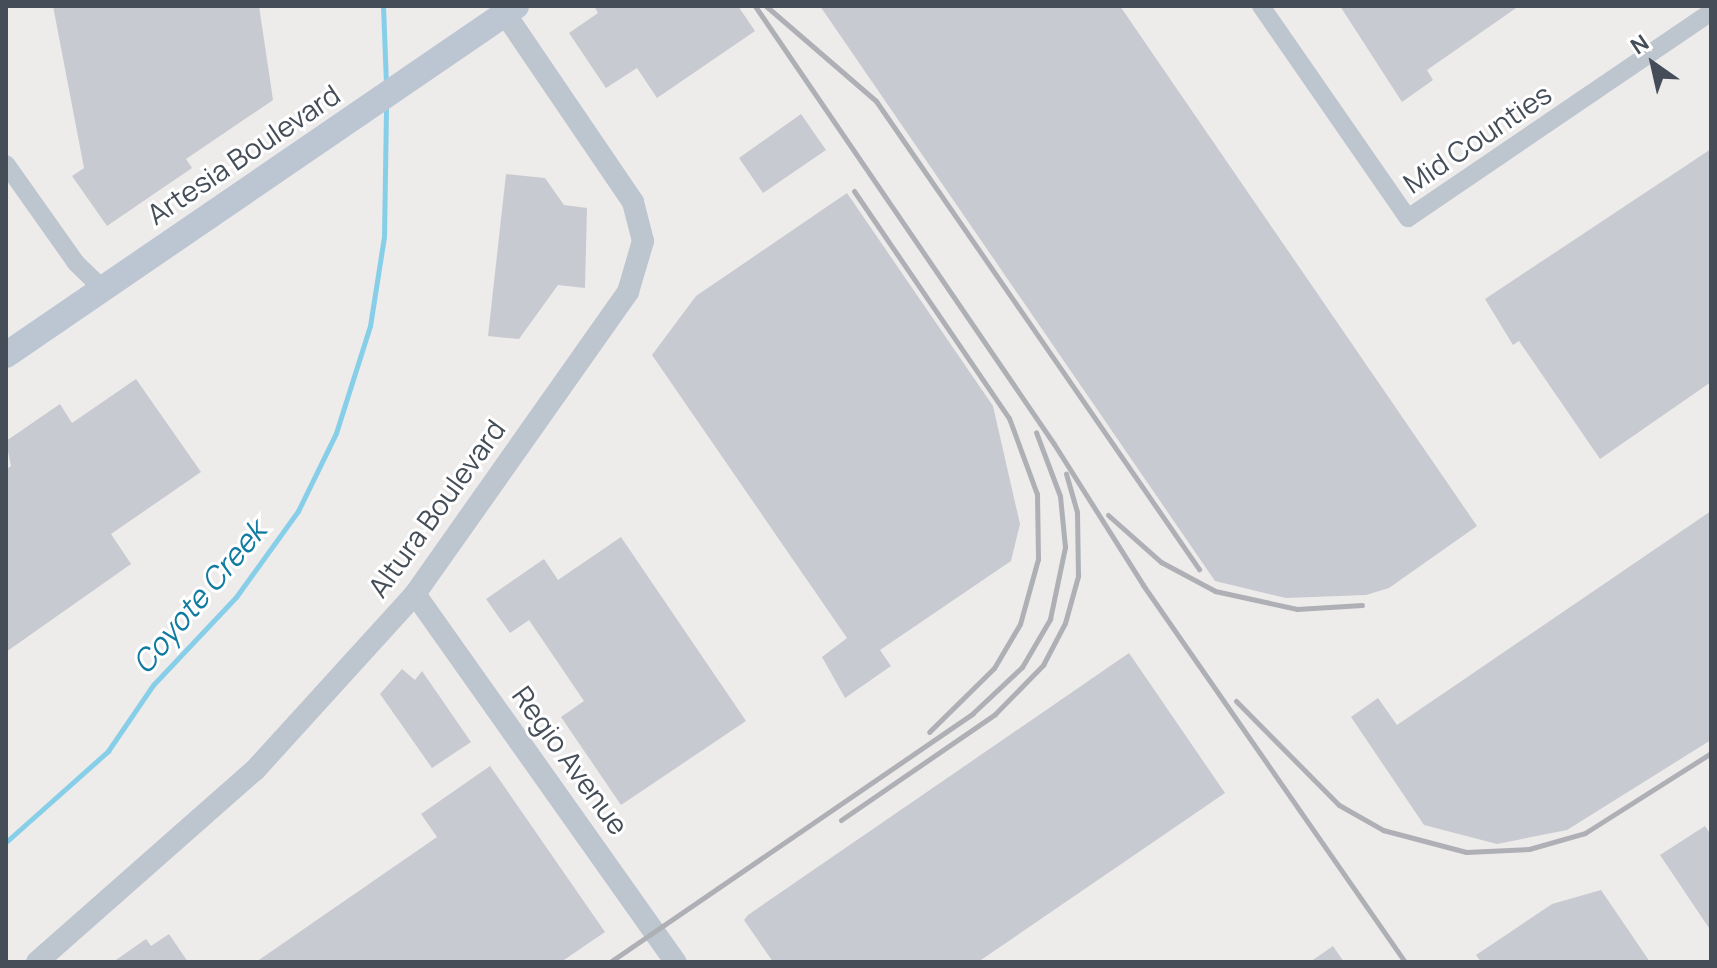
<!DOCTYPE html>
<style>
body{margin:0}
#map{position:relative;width:1717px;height:968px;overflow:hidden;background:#eeebeb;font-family:Manrope,sans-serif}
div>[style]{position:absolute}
.stream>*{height:5px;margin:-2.5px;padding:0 2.5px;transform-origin:2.5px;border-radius:2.5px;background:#87cfe8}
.building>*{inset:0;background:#c8cad1}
.minor>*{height:18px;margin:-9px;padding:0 9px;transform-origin:9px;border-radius:9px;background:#bdc5ce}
.tertiary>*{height:22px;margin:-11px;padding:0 11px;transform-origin:11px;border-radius:11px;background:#bdc5ce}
.secondary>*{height:26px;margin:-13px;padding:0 13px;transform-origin:13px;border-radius:13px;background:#bcc6d2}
.rail>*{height:5px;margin:-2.5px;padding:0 2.5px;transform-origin:2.5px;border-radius:2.5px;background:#aeb0b6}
span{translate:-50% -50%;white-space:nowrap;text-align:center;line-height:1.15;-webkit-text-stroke:6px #fff;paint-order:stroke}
.street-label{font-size:28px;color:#454e58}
.water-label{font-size:30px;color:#107ba0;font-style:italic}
.frame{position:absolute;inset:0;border:8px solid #454e58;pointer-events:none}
.north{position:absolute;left:1613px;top:24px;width:80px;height:80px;-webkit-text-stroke:6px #fff;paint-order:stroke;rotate:326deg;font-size:22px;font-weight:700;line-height:32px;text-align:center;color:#454e58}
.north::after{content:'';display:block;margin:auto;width:28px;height:36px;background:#454e58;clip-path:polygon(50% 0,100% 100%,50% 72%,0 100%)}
</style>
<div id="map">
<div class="stream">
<div style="left:383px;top:6px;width:79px;rotate:87.8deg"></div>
<div style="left:6px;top:842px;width:137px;rotate:-41.7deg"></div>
<div style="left:108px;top:751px;width:80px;rotate:-55.7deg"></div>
<div style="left:153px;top:685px;width:121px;rotate:-46.7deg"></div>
<div style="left:236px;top:597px;width:106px;rotate:-54.2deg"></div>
<div style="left:298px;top:511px;width:87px;rotate:-64deg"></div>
<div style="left:336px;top:433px;width:112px;rotate:-72.4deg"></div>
<div style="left:370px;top:326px;width:90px;rotate:-81.1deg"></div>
<div style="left:384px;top:237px;width:130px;rotate:-89.1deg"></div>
</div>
<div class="building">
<div style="clip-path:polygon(53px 6px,259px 6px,273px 100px,186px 159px,192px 168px,107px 226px,72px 176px,84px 168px)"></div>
<div style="clip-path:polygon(594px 6px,738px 6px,755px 31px,657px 98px,637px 68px,606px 88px,569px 33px,598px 13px)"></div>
<div style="clip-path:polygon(820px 6px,1120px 6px,1477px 526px,1389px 588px,1366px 595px,1286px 598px,1215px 581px)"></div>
<div style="clip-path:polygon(1340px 6px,1519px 6px,1427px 70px,1433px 80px,1402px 102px)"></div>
<div style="clip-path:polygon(801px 114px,826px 150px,763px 193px,739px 158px)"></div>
<div style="clip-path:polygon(1711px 149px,1711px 382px,1600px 459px,1519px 341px,1513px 345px,1485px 299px)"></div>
<div style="clip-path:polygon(506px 174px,545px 178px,564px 205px,587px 208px,585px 288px,558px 285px,519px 339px,488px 336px)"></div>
<div style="clip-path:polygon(847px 193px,993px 406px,1020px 524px,1011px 561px,880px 650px,891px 666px,845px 698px,822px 657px,847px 638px,652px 355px,696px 296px)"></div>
<div style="clip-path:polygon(136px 379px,201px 472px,111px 534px,131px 564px,6px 652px,6px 470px,11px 466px,6px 441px,60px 404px,72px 423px)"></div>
<div style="clip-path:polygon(1711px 511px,1711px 740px,1567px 830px,1497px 844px,1424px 825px,1351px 717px,1378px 698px,1397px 725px)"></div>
<div style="clip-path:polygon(621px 537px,746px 721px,621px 805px,561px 717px,584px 701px,529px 620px,510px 633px,486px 599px,544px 559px,558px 580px)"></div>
<div style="clip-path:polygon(1129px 653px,1225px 793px,978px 962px,773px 962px,744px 920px,748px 915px)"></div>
<div style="clip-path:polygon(402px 669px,415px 680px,422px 671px,471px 742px,432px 768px,380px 694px)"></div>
<div style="clip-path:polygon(490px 766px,605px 932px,561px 962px,256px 962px,437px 837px,421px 814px)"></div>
<div style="clip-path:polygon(1705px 826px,1711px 835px,1711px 931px,1660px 855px)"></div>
<div style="clip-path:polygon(1601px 890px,1650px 962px,1481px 962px,1476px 955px,1552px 904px)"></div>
<div style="clip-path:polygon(169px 934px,188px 962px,113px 962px,146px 939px,151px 946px)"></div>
<div style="clip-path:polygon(1333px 946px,1344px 962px,1310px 962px)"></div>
</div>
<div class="minor">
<div style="left:1261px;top:6px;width:258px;rotate:55.3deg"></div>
<div style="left:1408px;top:218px;width:366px;rotate:-34.2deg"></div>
<div style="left:6px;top:164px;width:121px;rotate:54.7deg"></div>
<div style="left:76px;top:263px;width:37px;rotate:44deg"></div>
</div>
<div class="tertiary">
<div style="left:415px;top:594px;width:451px;rotate:54.7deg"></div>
<div style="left:37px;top:962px;width:290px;rotate:-41.4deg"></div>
<div style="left:255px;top:770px;width:238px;rotate:-47.7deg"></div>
<div style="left:415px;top:594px;width:370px;rotate:-54.8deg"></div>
<div style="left:628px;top:292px;width:53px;rotate:-73.6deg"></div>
<div style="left:643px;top:241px;width:40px;rotate:-104.4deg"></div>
<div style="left:633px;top:202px;width:227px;rotate:-124.2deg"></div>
</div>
<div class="secondary">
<div style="left:6px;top:355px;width:618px;rotate:-34.38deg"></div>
</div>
<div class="rail">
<div style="left:755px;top:6px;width:530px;rotate:55.68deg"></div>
<div style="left:1054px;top:444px;width:167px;rotate:57.7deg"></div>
<div style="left:1143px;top:585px;width:459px;rotate:55.2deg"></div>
<div style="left:766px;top:6px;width:145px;rotate:40.8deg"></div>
<div style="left:876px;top:101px;width:569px;rotate:55.39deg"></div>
<div style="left:854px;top:191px;width:275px;rotate:55.7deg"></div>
<div style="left:1009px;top:418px;width:81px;rotate:69.8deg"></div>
<div style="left:1037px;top:494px;width:65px;rotate:89.1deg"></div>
<div style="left:1038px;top:559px;width:67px;rotate:105.5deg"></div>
<div style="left:1020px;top:624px;width:51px;rotate:120.6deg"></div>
<div style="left:994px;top:668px;width:91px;rotate:135.4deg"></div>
<div style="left:1108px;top:515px;width:71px;rotate:41.6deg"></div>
<div style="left:1161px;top:562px;width:61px;rotate:28.2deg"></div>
<div style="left:1215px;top:591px;width:84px;rotate:12.4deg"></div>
<div style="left:1297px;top:609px;width:65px;rotate:-3.5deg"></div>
<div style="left:1236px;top:701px;width:146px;rotate:45.3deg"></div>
<div style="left:1339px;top:805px;width:51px;rotate:29.6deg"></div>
<div style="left:1383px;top:830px;width:86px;rotate:14.8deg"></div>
<div style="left:1466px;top:852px;width:63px;rotate:-2.7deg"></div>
<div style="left:1529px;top:849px;width:58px;rotate:-15.9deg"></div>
<div style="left:1585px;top:833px;width:149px;rotate:-32.4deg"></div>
<div style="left:841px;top:820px;width:187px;rotate:-34.5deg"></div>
<div style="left:995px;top:714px;width:69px;rotate:-45.6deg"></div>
<div style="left:1043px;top:665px;width:47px;rotate:-62.4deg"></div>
<div style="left:1065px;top:623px;width:49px;rotate:-74.5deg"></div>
<div style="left:1078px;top:576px;width:64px;rotate:-90.9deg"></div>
<div style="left:1077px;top:512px;width:40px;rotate:-106deg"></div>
<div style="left:610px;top:962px;width:440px;rotate:-34.4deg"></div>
<div style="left:973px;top:713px;width:67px;rotate:-43.2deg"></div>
<div style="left:1022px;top:667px;width:56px;rotate:-59.7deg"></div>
<div style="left:1050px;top:619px;width:74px;rotate:-78.2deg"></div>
<div style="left:1065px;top:547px;width:51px;rotate:-95.6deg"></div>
<div style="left:1060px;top:496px;width:68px;rotate:-110.6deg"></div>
</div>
<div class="street-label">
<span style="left:1477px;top:138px;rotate:-34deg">Mid Counties</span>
<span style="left:243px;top:154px;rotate:-34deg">Artesia Boulevard</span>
<span style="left:436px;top:508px;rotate:-54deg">Altura Boulevard</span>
<span style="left:571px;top:760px;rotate:54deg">Regio Avenue</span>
</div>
<div class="water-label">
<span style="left:199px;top:597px;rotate:-50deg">Coyote Creek</span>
</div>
<div class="frame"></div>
<div class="north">N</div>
</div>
